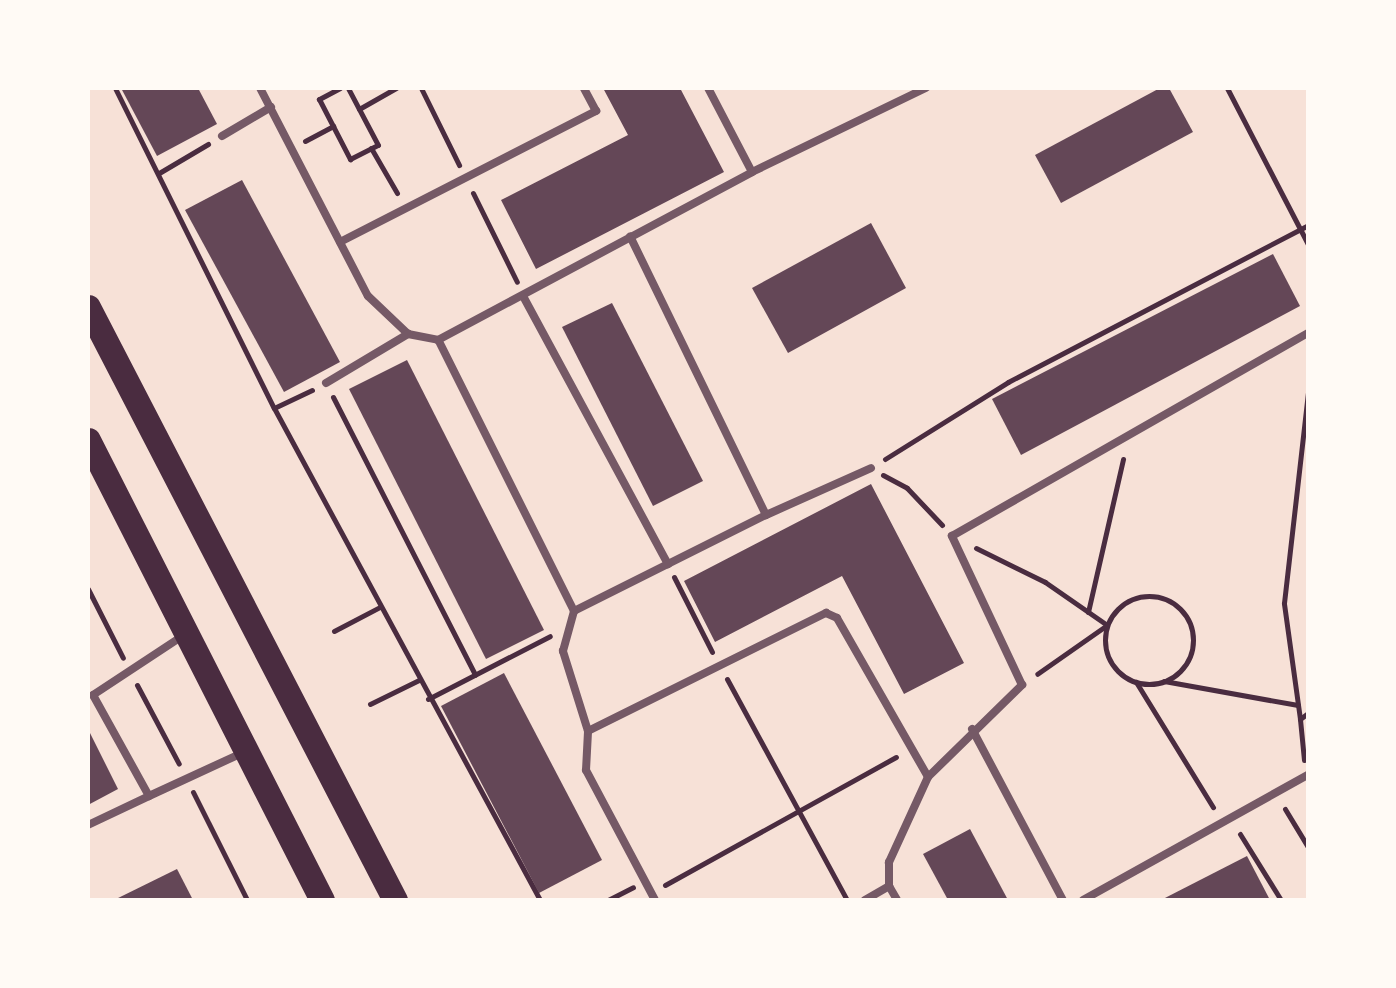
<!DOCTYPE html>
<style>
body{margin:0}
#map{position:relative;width:1396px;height:988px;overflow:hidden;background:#f7e1d7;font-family:"Alegreya Sans",sans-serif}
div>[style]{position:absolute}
.building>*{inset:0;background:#644757}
.path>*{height:5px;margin:-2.5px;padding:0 2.5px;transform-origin:2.5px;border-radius:2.5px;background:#4a2c40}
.path>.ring{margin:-2.5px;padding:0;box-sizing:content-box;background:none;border:5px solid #4a2c40;border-radius:50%}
.service>*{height:8px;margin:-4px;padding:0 4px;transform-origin:4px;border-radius:4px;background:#755966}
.primary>*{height:25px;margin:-12.5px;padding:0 12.5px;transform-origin:12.5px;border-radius:12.5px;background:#4a2c40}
span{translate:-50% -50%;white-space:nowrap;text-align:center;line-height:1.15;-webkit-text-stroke:8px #fffaf5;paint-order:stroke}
.frame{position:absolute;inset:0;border:90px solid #fffaf5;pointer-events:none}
</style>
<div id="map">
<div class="building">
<div style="clip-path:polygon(121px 88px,198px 88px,217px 124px,157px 156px)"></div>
<div style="clip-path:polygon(603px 88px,680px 88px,724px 172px,536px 269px,501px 200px,628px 135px)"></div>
<div style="clip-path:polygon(1160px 88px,1169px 88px,1193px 132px,1061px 203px,1035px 155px)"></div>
<div style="clip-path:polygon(242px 180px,340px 362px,284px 392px,185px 210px)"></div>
<div style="clip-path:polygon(871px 223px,906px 288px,788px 353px,752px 288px)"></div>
<div style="clip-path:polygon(1273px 254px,1300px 306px,1021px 455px,992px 399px)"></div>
<div style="clip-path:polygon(612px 303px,703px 481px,653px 506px,562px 327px)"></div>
<div style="clip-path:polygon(407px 360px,544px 630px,486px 659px,349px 389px)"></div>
<div style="clip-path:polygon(871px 484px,964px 663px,904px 694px,842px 576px,715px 642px,684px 581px)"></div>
<div style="clip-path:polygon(504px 673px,602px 860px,539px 893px,441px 706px)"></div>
<div style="clip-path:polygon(88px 729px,118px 789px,88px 805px)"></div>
<div style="clip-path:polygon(970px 829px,1008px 900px,948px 900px,923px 854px)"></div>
<div style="clip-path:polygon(1247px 856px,1270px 900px,1161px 900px)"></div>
<div style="clip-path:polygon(177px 869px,193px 900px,114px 900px)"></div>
</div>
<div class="path">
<div style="left:115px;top:88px;width:357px;rotate:63.6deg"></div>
<div style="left:274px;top:408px;width:559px;rotate:61.6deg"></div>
<div style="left:340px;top:88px;width:24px;rotate:152deg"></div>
<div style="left:319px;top:99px;width:68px;rotate:62.7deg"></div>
<div style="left:350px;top:159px;width:31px;rotate:-27deg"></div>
<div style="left:378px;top:145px;width:64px;rotate:-117.8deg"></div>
<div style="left:421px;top:88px;width:86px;rotate:63.7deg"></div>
<div style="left:1227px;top:88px;width:176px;rotate:62.6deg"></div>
<div style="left:359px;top:109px;width:43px;rotate:-29.6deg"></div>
<div style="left:305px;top:141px;width:32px;rotate:-28deg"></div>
<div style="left:371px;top:148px;width:52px;rotate:60deg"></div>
<div style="left:159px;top:173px;width:57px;rotate:-30.6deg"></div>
<div style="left:473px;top:193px;width:99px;rotate:63.7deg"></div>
<div style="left:333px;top:397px;width:312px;rotate:62.9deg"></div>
<div style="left:274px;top:408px;width:42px;rotate:-25.3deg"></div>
<div style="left:885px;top:459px;width:145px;rotate:-32deg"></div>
<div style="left:1008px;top:382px;width:339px;rotate:-27.6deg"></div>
<div style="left:883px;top:475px;width:27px;rotate:28deg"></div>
<div style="left:907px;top:488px;width:51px;rotate:46.6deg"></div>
<div style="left:976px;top:548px;width:77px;rotate:26.2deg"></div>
<div style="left:1045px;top:582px;width:75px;rotate:34.7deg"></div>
<div style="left:1107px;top:625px;width:85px;rotate:145deg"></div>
<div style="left:674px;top:577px;width:84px;rotate:63.1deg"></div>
<div style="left:88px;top:589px;width:77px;rotate:63.1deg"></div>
<div class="ring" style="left:1105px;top:596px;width:83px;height:83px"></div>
<div style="left:1088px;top:612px;width:157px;rotate:-77.1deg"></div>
<div style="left:334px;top:631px;width:52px;rotate:-27.6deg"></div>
<div style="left:727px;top:679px;width:251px;rotate:61.5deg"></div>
<div style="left:1164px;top:681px;width:136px;rotate:10.2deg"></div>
<div style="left:1136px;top:682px;width:147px;rotate:58.4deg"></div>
<div style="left:137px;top:685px;width:89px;rotate:62deg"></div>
<div style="left:428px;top:699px;width:137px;rotate:-27.3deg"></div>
<div style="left:370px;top:704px;width:55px;rotate:-26.1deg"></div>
<div style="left:1300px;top:719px;width:117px;rotate:-97.9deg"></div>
<div style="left:1284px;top:603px;width:212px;rotate:-83.5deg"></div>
<div style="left:1304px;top:760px;width:41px;rotate:-95.6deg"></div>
<div style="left:1300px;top:719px;width:10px;rotate:-37deg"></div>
<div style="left:193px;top:792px;width:121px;rotate:63.4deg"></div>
<div style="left:1285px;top:809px;width:44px;rotate:58.8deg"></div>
<div style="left:1240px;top:834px;width:78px;rotate:58.2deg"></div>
<div style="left:665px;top:885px;width:264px;rotate:-29deg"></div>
<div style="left:608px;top:900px;width:28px;rotate:-27deg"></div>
</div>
<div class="service">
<div style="left:260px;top:88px;width:234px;rotate:62.6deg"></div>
<div style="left:368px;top:296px;width:55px;rotate:43.5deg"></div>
<div style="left:408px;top:334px;width:31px;rotate:11deg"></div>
<div style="left:222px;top:136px;width:57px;rotate:-30.6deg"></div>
<div style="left:752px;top:172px;width:193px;rotate:-25.8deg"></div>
<div style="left:340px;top:242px;width:288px;rotate:-27.1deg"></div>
<div style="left:596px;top:111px;width:26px;rotate:-118deg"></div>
<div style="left:523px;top:296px;width:305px;rotate:61.6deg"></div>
<div style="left:326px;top:383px;width:96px;rotate:-30.9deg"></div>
<div style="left:766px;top:515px;width:115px;rotate:-24.1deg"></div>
<div style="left:574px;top:611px;width:215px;rotate:-26.6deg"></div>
<div style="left:766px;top:515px;width:310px;rotate:-116deg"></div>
<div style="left:184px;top:635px;width:109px;rotate:146.6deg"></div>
<div style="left:93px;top:695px;width:115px;rotate:61deg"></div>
<div style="left:149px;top:796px;width:100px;rotate:-24.8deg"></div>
<div style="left:972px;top:729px;width:194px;rotate:62deg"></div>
<div style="left:588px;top:731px;width:266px;rotate:-26.4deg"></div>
<div style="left:826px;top:613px;width:12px;rotate:24deg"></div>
<div style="left:837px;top:618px;width:183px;rotate:60.2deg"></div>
<div style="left:928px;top:777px;width:94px;rotate:114.6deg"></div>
<div style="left:889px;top:862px;width:24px;rotate:90deg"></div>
<div style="left:928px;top:777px;width:132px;rotate:-44.4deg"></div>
<div style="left:1022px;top:685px;width:165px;rotate:-115.2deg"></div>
<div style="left:952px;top:536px;width:410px;rotate:-29.7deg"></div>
<div style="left:88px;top:825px;width:68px;rotate:-25.4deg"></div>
<div style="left:655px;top:900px;width:147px;rotate:-118deg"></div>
<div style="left:586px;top:770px;width:39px;rotate:-87deg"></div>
<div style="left:588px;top:731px;width:84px;rotate:-107.4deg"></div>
<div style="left:563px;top:651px;width:41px;rotate:-74.6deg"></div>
<div style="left:574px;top:611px;width:303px;rotate:-116.6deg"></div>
<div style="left:438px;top:340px;width:356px;rotate:-28.1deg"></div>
<div style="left:752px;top:172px;width:95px;rotate:-117.6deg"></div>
<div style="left:865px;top:900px;width:28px;rotate:-30deg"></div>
<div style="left:889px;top:886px;width:16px;rotate:60deg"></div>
<div style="left:1083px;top:900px;width:257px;rotate:-29.1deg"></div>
</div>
<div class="primary">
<div style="left:88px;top:307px;width:668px;rotate:62.63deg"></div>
<div style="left:88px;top:440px;width:516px;rotate:63.04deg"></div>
</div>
<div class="frame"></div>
</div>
